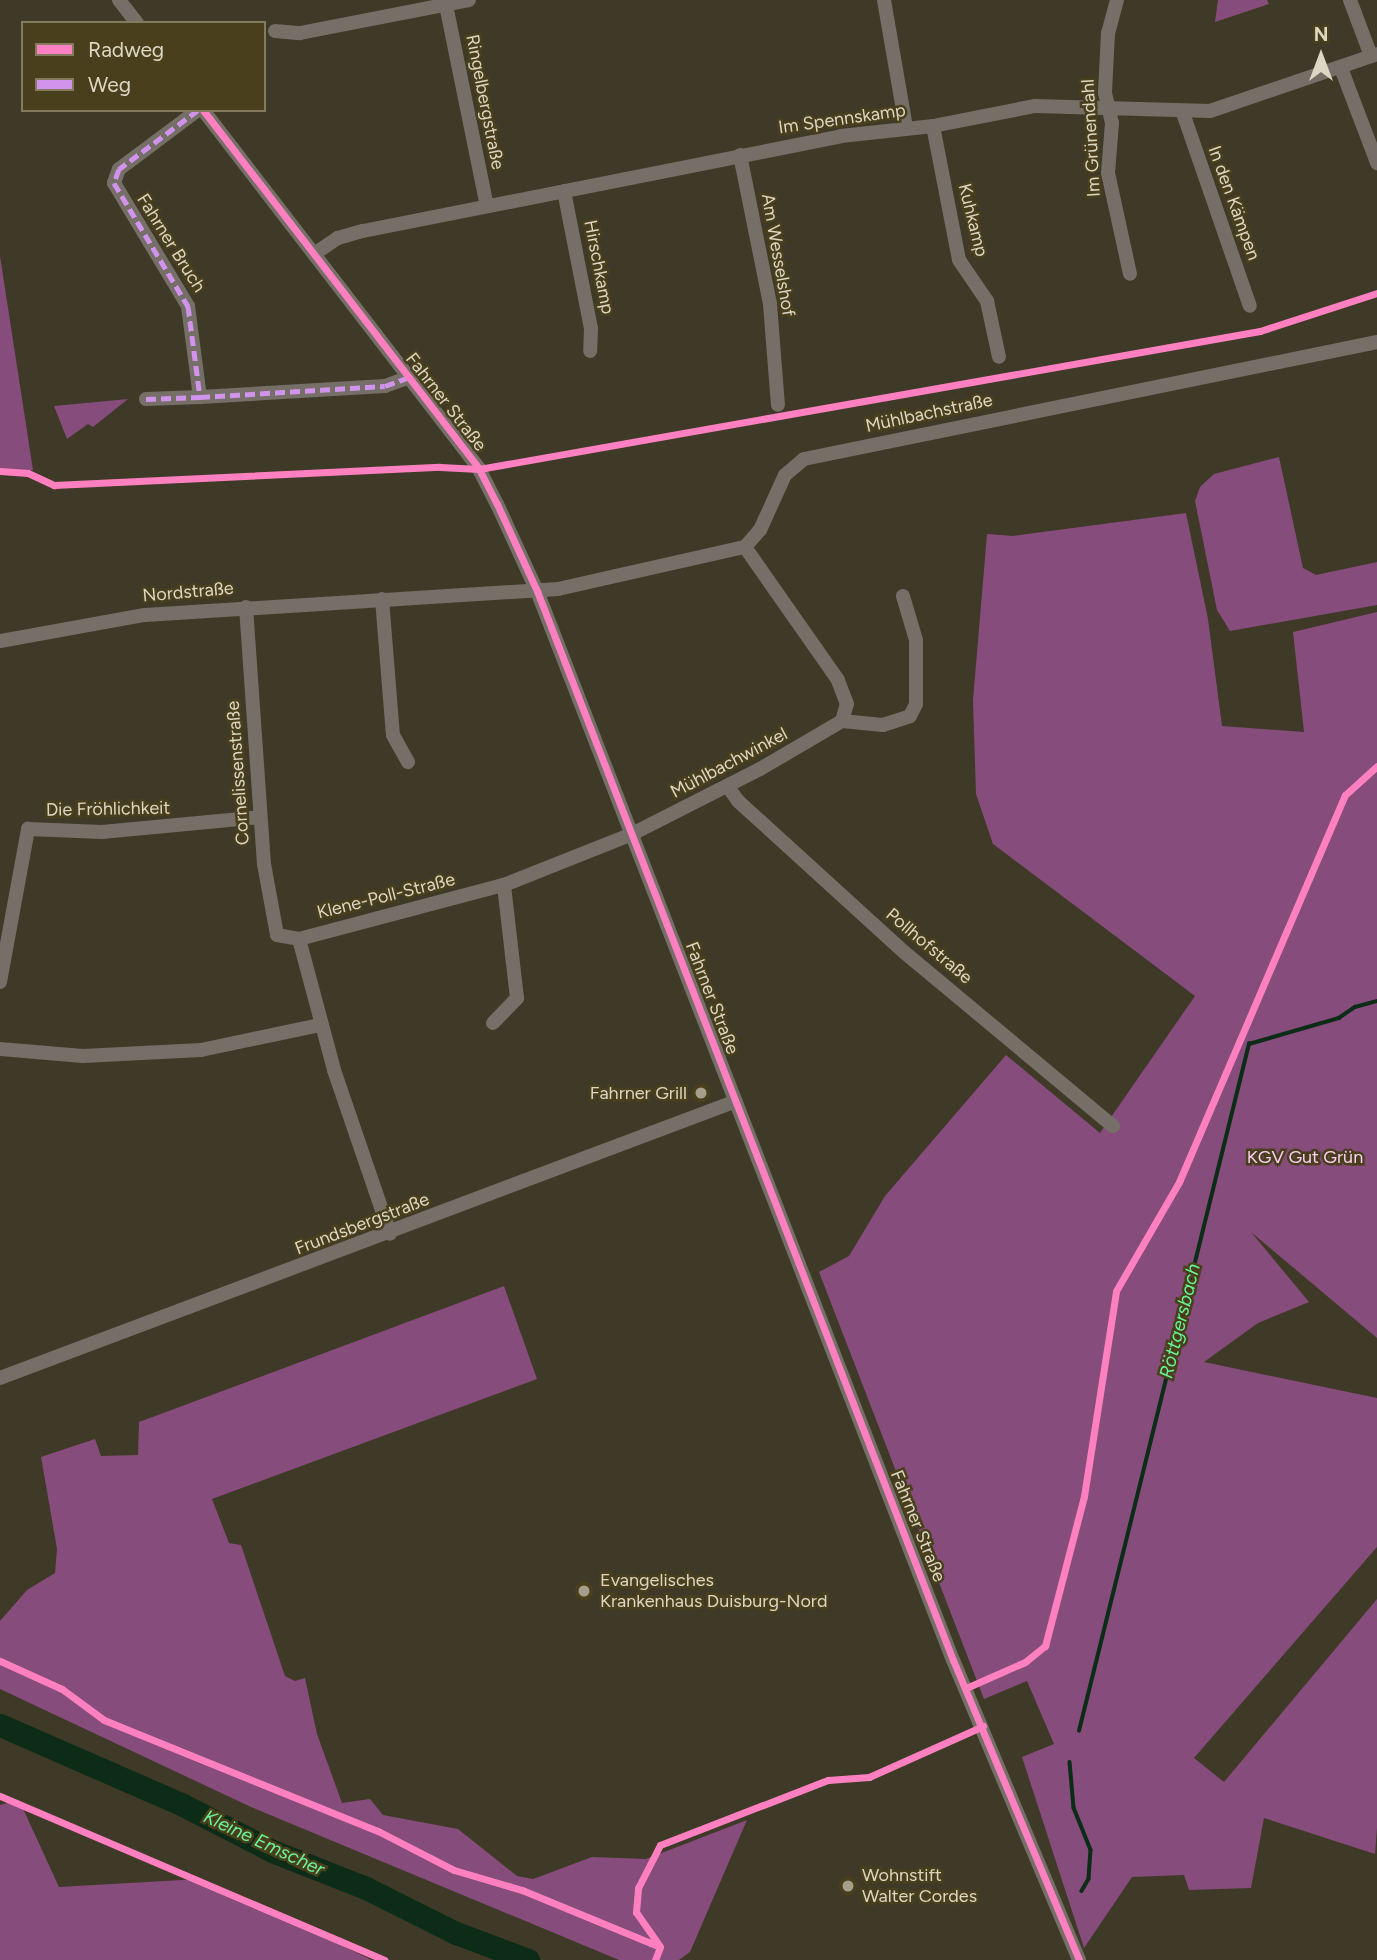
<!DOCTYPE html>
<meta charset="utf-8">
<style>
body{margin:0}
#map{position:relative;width:1377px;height:1960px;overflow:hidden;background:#3f3927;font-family:Figtree,sans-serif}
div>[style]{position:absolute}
.green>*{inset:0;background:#864c7b}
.stream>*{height:3.5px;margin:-1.75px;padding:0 1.75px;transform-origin:1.75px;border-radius:1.75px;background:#0c2c17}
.river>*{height:23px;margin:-11.5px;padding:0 11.5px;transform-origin:11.5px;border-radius:11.5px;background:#0c2c17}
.minor>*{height:14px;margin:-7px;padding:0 7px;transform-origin:7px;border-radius:7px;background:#756f68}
.quiet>*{height:5px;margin-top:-2.5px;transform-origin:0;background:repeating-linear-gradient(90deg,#d193ec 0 10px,transparent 0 15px)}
.cycleway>*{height:7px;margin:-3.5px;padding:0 3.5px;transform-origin:3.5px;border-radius:3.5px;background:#ff80c0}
.dots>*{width:19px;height:19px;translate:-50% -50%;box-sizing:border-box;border:4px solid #493f1d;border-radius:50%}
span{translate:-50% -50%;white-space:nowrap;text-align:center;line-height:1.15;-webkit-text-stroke:5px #493f1d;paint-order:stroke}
.street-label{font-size:18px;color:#dcd6c3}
.poi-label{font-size:18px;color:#dcd6c3}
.right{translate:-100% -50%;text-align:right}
.left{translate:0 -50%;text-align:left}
.park-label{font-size:18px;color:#fccef4}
.water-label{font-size:19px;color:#68f398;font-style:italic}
.legend{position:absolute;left:21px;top:21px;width:245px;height:91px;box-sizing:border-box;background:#493f1d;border:2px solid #847b5f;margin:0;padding:9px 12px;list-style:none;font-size:21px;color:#dcd6c3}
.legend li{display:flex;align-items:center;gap:14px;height:35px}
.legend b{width:35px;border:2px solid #847b5f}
.north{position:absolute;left:1286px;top:21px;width:70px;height:70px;-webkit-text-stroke:5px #493f1d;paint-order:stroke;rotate:0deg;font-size:19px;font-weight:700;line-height:28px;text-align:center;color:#dcd6c3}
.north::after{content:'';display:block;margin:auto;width:24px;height:32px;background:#dcd6c3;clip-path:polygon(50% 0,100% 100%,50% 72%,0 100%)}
</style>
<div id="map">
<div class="green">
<div style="clip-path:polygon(1218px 0,1267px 0,1269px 4px,1215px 22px)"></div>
<div style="clip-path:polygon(0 256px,33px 470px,0 471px)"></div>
<div style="clip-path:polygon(128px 399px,93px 427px,88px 424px,67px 439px,54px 406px)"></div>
<div style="clip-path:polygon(1279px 457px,1303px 568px,1316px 575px,1377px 562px,1377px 605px,1230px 631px,1217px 610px,1195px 501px,1200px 487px,1214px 474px)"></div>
<div style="clip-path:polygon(1186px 513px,1208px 619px,1222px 726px,1304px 732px,1293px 632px,1377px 612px,1377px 1338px,1251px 1232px,1309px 1302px,1258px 1323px,1204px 1362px,1377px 1398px,1377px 1547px,1194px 1758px,1224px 1782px,1377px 1599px,1377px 1828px,1375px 1854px,1264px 1818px,1251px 1888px,1189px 1890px,1184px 1875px,1132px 1877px,1084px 1948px,1022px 1757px,1054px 1744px,1027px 1681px,984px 1699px,819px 1272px,849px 1256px,885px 1196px,1006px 1055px,1100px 1133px,1195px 996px,993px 844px,976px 794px,973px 700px,987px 534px,1013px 536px)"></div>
<div style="clip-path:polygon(504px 1286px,537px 1379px,212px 1499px,229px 1543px,241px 1545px,285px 1676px,295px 1681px,305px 1678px,317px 1734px,342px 1803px,370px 1799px,383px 1815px,458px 1829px,517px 1876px,533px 1879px,592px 1857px,646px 1859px,747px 1820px,690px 1952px,679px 1960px,619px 1960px,251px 1807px,0 1689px,0 1621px,27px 1590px,55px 1573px,57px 1549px,41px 1457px,95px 1439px,101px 1456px,138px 1455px,139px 1422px)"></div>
<div style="clip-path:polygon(19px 1800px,59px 1887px,200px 1879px,372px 1960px,0 1960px,0 1805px)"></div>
</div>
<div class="stream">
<div style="left:1079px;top:1731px;width:708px;rotate:-76.1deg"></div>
<div style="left:1249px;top:1044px;width:94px;rotate:-16.1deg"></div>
<div style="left:1339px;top:1018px;width:19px;rotate:-35deg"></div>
<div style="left:1355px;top:1007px;width:23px;rotate:-15deg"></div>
<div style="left:1070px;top:1762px;width:46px;rotate:85deg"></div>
<div style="left:1074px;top:1808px;width:45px;rotate:68deg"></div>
<div style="left:1091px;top:1850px;width:29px;rotate:94deg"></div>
<div style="left:1089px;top:1879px;width:14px;rotate:120deg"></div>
</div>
<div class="river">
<div style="left:0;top:1725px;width:200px;rotate:23.6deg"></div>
<div style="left:183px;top:1805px;width:100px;rotate:27.3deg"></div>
<div style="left:272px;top:1851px;width:101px;rotate:21.5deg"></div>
<div style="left:366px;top:1888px;width:101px;rotate:26.6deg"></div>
<div style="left:456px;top:1933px;width:77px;rotate:20.6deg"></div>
</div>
<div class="minor">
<div style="left:119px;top:0;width:29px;rotate:52deg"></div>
<div style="left:884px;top:0;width:130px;rotate:80.2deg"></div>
<div style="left:1117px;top:0;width:34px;rotate:105deg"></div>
<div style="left:1108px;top:33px;width:60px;rotate:92.9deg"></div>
<div style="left:1105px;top:93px;width:31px;rotate:77deg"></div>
<div style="left:1112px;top:123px;width:50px;rotate:94.6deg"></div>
<div style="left:1108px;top:173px;width:103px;rotate:77.7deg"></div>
<div style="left:1350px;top:0;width:60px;rotate:69.4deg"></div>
<div style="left:446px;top:5px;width:205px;rotate:78.5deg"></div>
<div style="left:275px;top:31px;width:25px;rotate:5deg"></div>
<div style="left:300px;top:33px;width:172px;rotate:-11deg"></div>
<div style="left:1341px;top:68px;width:102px;rotate:69.2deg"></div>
<div style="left:198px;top:110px;width:99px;rotate:143.2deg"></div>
<div style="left:119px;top:169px;width:15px;rotate:110deg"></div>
<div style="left:114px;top:183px;width:144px;rotate:59deg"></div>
<div style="left:188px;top:306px;width:92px;rotate:82.5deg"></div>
<div style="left:200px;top:397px;width:185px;rotate:-3.4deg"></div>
<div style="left:385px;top:386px;width:23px;rotate:-20deg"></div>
<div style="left:203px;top:110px;width:453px;rotate:52.4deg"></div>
<div style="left:479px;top:469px;width:39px;rotate:63deg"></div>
<div style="left:497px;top:504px;width:96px;rotate:65.3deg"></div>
<div style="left:537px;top:591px;width:1147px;rotate:68.74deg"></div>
<div style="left:953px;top:1660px;width:325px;rotate:67.2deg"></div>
<div style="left:1183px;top:113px;width:204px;rotate:70.9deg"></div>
<div style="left:933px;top:126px;width:136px;rotate:79deg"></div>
<div style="left:959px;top:260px;width:50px;rotate:55.7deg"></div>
<div style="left:987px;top:301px;width:57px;rotate:77.9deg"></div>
<div style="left:740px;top:155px;width:152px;rotate:78.6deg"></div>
<div style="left:770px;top:304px;width:101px;rotate:85.5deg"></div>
<div style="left:564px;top:191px;width:140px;rotate:78.9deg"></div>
<div style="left:591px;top:328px;width:23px;rotate:92deg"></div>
<div style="left:314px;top:254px;width:29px;rotate:-34deg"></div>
<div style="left:338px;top:238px;width:26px;rotate:-16deg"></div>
<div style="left:363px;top:231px;width:487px;rotate:-11.2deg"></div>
<div style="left:841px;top:136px;width:93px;rotate:-6.2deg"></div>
<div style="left:933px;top:126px;width:104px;rotate:-11.1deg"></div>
<div style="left:1035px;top:106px;width:175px;rotate:1.6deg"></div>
<div style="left:1210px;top:111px;width:176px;rotate:-18.8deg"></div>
<div style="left:146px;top:399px;width:54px;rotate:-2.1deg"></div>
<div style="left:382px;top:599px;width:136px;rotate:85.4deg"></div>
<div style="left:393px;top:735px;width:31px;rotate:61deg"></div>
<div style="left:246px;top:607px;width:258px;rotate:86deg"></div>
<div style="left:264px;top:864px;width:72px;rotate:79.6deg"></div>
<div style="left:277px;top:935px;width:22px;rotate:10deg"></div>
<div style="left:299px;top:939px;width:212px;rotate:-14.8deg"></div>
<div style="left:504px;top:885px;width:138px;rotate:-21.7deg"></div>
<div style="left:632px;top:834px;width:144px;rotate:-26.9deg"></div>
<div style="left:760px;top:769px;width:95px;rotate:-30.3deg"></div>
<div style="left:842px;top:721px;width:18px;rotate:-74deg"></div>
<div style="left:847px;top:704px;width:26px;rotate:-111deg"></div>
<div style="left:838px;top:680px;width:162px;rotate:-125deg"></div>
<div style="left:0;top:641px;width:147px;rotate:-10.2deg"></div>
<div style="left:145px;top:615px;width:414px;rotate:-3.6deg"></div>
<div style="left:558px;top:589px;width:192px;rotate:-12.7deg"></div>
<div style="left:745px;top:547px;width:23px;rotate:-49deg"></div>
<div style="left:760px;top:530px;width:60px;rotate:-65.6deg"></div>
<div style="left:785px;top:475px;width:25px;rotate:-40deg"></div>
<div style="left:804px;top:459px;width:585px;rotate:-11.54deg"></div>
<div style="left:842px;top:721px;width:41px;rotate:5.6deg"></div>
<div style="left:883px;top:725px;width:28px;rotate:-18deg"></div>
<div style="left:910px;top:716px;width:13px;rotate:-63deg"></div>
<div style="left:916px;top:704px;width:64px;rotate:-90deg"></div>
<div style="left:916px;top:640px;width:46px;rotate:-106.5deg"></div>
<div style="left:728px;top:787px;width:17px;rotate:54deg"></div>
<div style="left:738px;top:801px;width:224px;rotate:42.3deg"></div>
<div style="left:904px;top:952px;width:272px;rotate:39.8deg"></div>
<div style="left:299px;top:939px;width:136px;rotate:75deg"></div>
<div style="left:334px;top:1070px;width:173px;rotate:71.1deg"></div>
<div style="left:0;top:982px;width:156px;rotate:-79.6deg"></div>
<div style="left:28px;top:829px;width:74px;rotate:2.3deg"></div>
<div style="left:102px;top:832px;width:159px;rotate:-5.4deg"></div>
<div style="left:493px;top:1023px;width:35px;rotate:-46deg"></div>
<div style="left:517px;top:998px;width:114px;rotate:-96.6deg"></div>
<div style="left:0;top:1049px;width:83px;rotate:4.8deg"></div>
<div style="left:83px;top:1056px;width:118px;rotate:-2.9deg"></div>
<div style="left:201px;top:1050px;width:122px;rotate:-11.9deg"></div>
<div style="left:0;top:1378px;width:786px;rotate:-20.62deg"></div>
</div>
<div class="quiet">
<div style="left:198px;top:110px;width:99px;rotate:143.2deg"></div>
<div style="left:119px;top:169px;width:15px;rotate:110deg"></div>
<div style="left:114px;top:183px;width:144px;rotate:59deg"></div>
<div style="left:188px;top:306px;width:92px;rotate:82.5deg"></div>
<div style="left:200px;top:397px;width:185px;rotate:-3.4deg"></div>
<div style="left:385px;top:386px;width:23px;rotate:-20deg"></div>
<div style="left:146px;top:399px;width:54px;rotate:-2.1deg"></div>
</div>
<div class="cycleway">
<div style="left:203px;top:110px;width:453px;rotate:52.4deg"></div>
<div style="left:479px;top:469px;width:39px;rotate:63deg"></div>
<div style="left:497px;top:504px;width:96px;rotate:65.3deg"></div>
<div style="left:537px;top:591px;width:1147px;rotate:68.74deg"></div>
<div style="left:953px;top:1660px;width:325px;rotate:67.2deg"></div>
<div style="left:0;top:471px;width:28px;rotate:4deg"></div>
<div style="left:28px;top:473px;width:29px;rotate:25deg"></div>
<div style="left:54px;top:485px;width:386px;rotate:-2.7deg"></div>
<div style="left:440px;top:467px;width:39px;rotate:3deg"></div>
<div style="left:479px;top:469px;width:793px;rotate:-10.02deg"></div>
<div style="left:1260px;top:331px;width:123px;rotate:-18deg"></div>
<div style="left:0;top:1661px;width:68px;rotate:24.3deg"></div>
<div style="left:62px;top:1689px;width:52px;rotate:36.4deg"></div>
<div style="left:104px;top:1720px;width:296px;rotate:22.1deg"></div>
<div style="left:378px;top:1831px;width:85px;rotate:27.2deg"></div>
<div style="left:454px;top:1870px;width:71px;rotate:16.4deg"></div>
<div style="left:522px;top:1890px;width:149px;rotate:22.4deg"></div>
<div style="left:660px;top:1947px;width:14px;rotate:111deg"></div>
<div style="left:966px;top:1688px;width:64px;rotate:-23.8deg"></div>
<div style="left:1025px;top:1662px;width:26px;rotate:-39deg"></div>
<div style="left:1045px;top:1646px;width:155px;rotate:-75.4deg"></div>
<div style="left:1084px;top:1496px;width:207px;rotate:-81.1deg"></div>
<div style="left:1116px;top:1291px;width:126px;rotate:-60deg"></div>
<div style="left:1179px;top:1182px;width:421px;rotate:-66.8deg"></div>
<div style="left:1345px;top:795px;width:43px;rotate:-42.2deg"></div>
<div style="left:0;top:1796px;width:418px;rotate:23.1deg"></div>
<div style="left:659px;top:1945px;width:40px;rotate:-124.9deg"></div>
<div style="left:636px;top:1912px;width:24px;rotate:-85deg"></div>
<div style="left:638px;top:1888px;width:48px;rotate:-62.9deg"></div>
<div style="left:660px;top:1845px;width:180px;rotate:-21.2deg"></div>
<div style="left:828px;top:1780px;width:41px;rotate:-4.2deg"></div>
<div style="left:869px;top:1777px;width:125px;rotate:-24.1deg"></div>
</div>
<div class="dots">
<div style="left:701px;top:1093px;background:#a59f8c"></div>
<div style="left:584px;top:1591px;background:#a59f8c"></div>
<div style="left:848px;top:1886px;background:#a59f8c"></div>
</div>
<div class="street-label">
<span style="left:485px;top:102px;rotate:79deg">Ringelbergstraße</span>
<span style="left:842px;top:119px;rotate:-8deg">Im Spennskamp</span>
<span style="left:1091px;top:138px;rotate:-93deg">Im Grünendahl</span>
<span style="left:1234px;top:203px;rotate:70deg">In den Kämpen</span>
<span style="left:973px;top:220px;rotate:76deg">Kuhkamp</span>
<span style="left:171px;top:243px;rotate:58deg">Fahrner Bruch</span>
<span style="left:778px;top:255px;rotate:80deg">Am Wesselshof</span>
<span style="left:599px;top:267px;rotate:79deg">Hirschkamp</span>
<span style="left:446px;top:402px;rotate:52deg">Fahrner Straße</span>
<span style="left:929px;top:413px;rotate:-12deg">Mühlbachstraße</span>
<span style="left:188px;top:592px;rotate:-5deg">Nordstraße</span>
<span style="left:729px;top:763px;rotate:-28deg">Mühlbachwinkel</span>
<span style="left:238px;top:773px;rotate:-94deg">Cornelissenstraße</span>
<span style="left:108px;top:809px;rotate:-1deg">Die Fröhlichkeit</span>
<span style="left:386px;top:896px;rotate:-14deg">Klene-Poll-Straße</span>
<span style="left:929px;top:946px;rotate:40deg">Pollhofstraße</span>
<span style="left:712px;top:998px;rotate:69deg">Fahrner Straße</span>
<span style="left:362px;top:1224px;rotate:-21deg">Frundsbergstraße</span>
<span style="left:918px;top:1526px;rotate:68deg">Fahrner Straße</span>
</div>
<div class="poi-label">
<span class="right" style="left:687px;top:1093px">Fahrner Grill</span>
<span class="left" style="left:600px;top:1591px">Evangelisches<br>Krankenhaus Duisburg-Nord</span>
<span class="left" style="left:862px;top:1886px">Wohnstift<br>Walter Cordes</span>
</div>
<div class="park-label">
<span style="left:1305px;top:1157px">KGV Gut Grün</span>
</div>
<div class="water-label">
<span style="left:1180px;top:1321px;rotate:-76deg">Röttgersbach</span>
<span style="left:264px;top:1843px;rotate:25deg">Kleine Emscher</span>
</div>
<ul class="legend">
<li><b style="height:9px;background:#ff80c0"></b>Radweg</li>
<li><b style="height:9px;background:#d193ec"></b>Weg</li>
</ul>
<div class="north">N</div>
</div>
